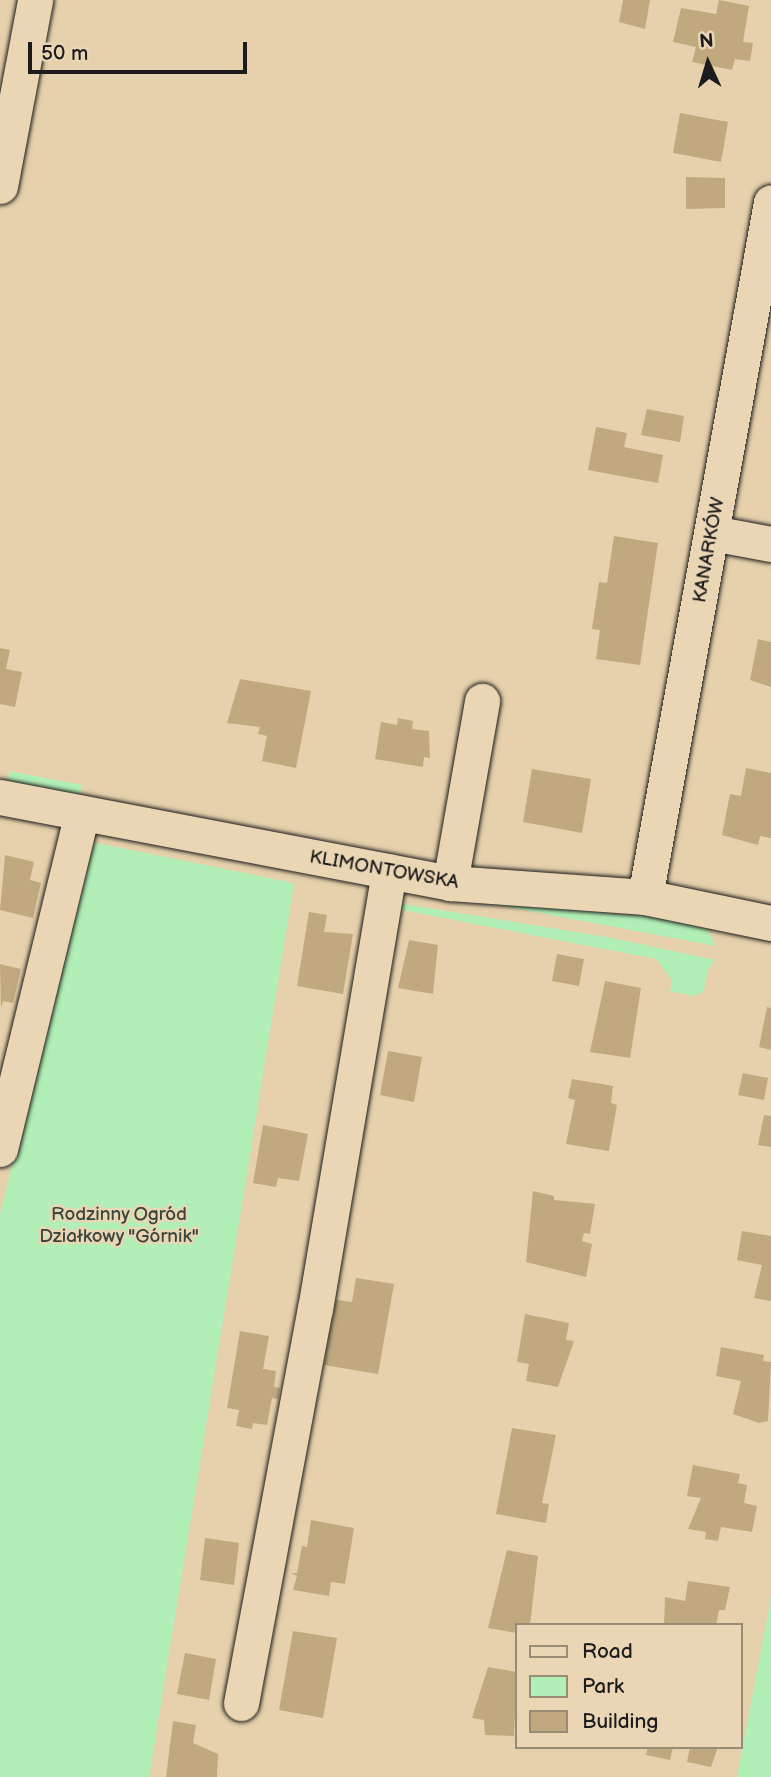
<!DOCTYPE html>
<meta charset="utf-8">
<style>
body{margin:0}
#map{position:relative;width:771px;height:1777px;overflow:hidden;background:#e6d1ac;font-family:"Balsamiq Sans",sans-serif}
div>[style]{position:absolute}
.green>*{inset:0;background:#b2efb6}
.building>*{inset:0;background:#c0a97f}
.roads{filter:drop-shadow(0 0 2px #1c1c1c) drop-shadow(0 0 2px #1c1c1c)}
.minor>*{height:35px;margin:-17.5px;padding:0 17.5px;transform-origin:17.5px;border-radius:17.5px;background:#ead6b4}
span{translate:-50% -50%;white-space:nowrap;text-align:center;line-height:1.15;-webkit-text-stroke:5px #ead6b4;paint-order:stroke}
.street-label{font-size:19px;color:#1c1c1c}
.park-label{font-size:19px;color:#3a463b}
.legend{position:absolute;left:515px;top:1623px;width:228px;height:126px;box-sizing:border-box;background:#ead6b4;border:2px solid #988c77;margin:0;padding:9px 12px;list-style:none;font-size:21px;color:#1c1c1c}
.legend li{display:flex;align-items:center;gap:14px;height:35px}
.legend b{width:35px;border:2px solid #988c77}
.north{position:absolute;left:673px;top:28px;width:70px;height:70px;-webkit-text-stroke:5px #ead6b4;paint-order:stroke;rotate:356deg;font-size:19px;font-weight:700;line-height:28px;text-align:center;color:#1c1c1c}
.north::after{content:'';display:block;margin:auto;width:24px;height:32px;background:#1c1c1c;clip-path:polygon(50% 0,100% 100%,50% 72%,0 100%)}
.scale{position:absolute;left:28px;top:42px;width:219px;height:32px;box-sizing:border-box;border:4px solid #1c1c1c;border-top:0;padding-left:9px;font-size:21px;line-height:24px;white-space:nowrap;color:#1c1c1c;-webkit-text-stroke:5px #ead6b4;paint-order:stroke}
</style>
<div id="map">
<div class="green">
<div style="clip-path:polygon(9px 771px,82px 785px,80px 797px,8px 783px)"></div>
<div style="clip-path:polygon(91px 842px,294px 883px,149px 1777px,0 1777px,0 1214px)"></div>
<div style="clip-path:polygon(397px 903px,607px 937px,715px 960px,709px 967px,703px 992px,693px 996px,670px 991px,672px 980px,656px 959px,392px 908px)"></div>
<div style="clip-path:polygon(487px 903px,660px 917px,707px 929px,716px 946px)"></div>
<div style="clip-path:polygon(771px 1597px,771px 1777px,737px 1777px)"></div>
</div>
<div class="building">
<div style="clip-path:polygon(623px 0,650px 0,645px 29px,619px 22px)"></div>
<div style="clip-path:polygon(719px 0,749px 6px,743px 42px,753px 43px,750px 61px,735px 59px,732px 70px,692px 62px,696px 47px,673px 42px,681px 8px,716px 14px)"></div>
<div style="clip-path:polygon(680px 113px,728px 122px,721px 162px,673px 153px)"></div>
<div style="clip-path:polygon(686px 177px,725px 178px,725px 208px,686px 209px)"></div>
<div style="clip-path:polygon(647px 409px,684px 416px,680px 442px,641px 435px)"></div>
<div style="clip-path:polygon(596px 427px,627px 433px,624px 447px,663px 455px,658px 483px,588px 470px)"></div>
<div style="clip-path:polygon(614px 536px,658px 543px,640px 665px,596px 659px,600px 630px,592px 629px,599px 582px,607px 583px)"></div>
<div style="clip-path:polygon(758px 639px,771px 642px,771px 687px,750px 680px)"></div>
<div style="clip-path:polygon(0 648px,10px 650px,6px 669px,22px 672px,15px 707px,0 704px)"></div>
<div style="clip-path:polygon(240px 679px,311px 691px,296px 768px,262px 761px,267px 736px,258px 734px,260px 727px,227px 723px)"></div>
<div style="clip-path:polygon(398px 718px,413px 721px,412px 729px,429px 731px,430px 758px,424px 757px,423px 767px,375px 759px,381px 722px,397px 725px)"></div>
<div style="clip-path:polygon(746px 768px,771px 773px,771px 838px,760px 836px,758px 845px,722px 835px,730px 794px,741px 796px)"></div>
<div style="clip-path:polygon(532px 769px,591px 779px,582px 833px,523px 822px)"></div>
<div style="clip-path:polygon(5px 855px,34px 862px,30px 880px,41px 883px,33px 918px,0 910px)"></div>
<div style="clip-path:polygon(309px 912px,327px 915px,324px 932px,353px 934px,343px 994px,297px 986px)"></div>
<div style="clip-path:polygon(409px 940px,438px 945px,433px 994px,398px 988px)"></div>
<div style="clip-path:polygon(557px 954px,584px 959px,579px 986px,552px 981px)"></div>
<div style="clip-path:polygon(0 964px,21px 969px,13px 1003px,3px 1001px,1px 1008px)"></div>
<div style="clip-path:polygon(605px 981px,641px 988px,630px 1058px,590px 1052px)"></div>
<div style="clip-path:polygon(767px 1007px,771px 1008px,771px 1050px,759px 1047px)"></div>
<div style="clip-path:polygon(388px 1051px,422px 1057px,414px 1102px,380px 1095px)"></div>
<div style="clip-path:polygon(743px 1073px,768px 1078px,764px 1100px,738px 1095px)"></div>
<div style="clip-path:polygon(572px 1079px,613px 1086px,611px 1103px,617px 1105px,609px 1151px,566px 1144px,575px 1100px,568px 1098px)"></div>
<div style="clip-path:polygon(764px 1115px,771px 1116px,771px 1147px,758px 1145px)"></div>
<div style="clip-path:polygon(263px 1125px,308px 1134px,299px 1181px,278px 1178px,276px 1187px,253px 1183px)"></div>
<div style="clip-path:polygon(533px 1191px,554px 1196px,554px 1200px,595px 1204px,590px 1234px,584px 1233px,582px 1241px,592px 1244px,586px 1277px,526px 1262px)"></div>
<div style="clip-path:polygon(742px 1231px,771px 1236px,771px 1301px,754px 1298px,762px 1265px,737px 1260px)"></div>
<div style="clip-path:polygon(356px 1278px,394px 1284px,378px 1374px,324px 1365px,336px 1300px,352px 1302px)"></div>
<div style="clip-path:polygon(525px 1314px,569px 1323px,566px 1340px,574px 1341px,558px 1387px,526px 1381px,529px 1364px,517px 1362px)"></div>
<div style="clip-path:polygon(240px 1331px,269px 1336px,263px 1369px,276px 1371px,274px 1387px,280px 1388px,278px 1399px,272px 1398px,267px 1425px,253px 1423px,252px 1429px,236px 1426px,239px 1410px,227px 1408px)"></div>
<div style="clip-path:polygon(721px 1347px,764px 1355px,763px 1361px,771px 1362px,768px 1421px,759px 1423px,733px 1414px,741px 1381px,716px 1376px)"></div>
<div style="clip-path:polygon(512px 1428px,556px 1435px,542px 1503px,549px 1504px,546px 1523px,496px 1514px)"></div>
<div style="clip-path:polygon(693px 1465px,740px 1474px,738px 1483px,747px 1485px,744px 1503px,757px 1506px,752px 1532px,721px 1527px,718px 1541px,705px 1539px,706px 1532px,688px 1529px,701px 1498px,687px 1496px)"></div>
<div style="clip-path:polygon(311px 1520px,354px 1528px,345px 1584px,331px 1582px,329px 1596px,293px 1590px,297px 1576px,291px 1573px,297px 1573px,302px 1546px,307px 1547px)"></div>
<div style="clip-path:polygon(205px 1538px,239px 1543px,234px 1585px,200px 1580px)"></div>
<div style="clip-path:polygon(507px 1550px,538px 1556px,530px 1625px,517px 1625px,517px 1633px,488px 1628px)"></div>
<div style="clip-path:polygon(688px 1581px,730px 1587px,725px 1610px,719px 1610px,716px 1625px,664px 1625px,665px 1597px,685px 1601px)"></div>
<div style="clip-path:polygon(293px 1631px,337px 1638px,323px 1718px,279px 1710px)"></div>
<div style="clip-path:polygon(185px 1653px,216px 1659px,209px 1700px,177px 1694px)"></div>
<div style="clip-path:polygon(488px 1667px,517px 1672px,514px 1736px,485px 1735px,484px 1720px,472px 1718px)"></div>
<div style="clip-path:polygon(173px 1721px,196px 1725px,193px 1743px,218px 1754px,217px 1777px,166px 1777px)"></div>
<div style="clip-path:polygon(648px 1747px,673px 1747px,670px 1760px,646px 1755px)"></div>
<div style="clip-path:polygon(690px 1747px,718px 1747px,711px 1767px,687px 1762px)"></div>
</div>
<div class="roads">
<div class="minor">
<div style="left:0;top:186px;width:189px;rotate:-79.3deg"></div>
<div style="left:712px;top:533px;width:60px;rotate:10.6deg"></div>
<div style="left:0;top:797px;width:458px;rotate:10.8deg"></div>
<div style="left:450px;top:883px;width:196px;rotate:4.1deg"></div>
<div style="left:645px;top:897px;width:129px;rotate:11.7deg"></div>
<div style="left:450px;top:883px;width:185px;rotate:-80deg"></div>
<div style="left:645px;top:897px;width:706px;rotate:-79.72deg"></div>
<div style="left:0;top:1149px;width:346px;rotate:-76.3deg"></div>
<div style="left:241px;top:1703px;width:401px;rotate:-79.4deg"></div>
<div style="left:315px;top:1309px;width:444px;rotate:-80.4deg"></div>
</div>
</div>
<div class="street-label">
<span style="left:709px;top:550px;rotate:-80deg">KANARKÓW</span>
<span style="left:384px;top:870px;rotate:10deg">KLIMONTOWSKA</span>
</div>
<div class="park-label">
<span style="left:119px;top:1226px">Rodzinny Ogród<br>Działkowy "Górnik"</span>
</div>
<ul class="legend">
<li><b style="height:9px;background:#ead6b4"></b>Road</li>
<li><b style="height:19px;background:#b2efb6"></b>Park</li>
<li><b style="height:19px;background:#c0a97f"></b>Building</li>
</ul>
<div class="north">N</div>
<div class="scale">50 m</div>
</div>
